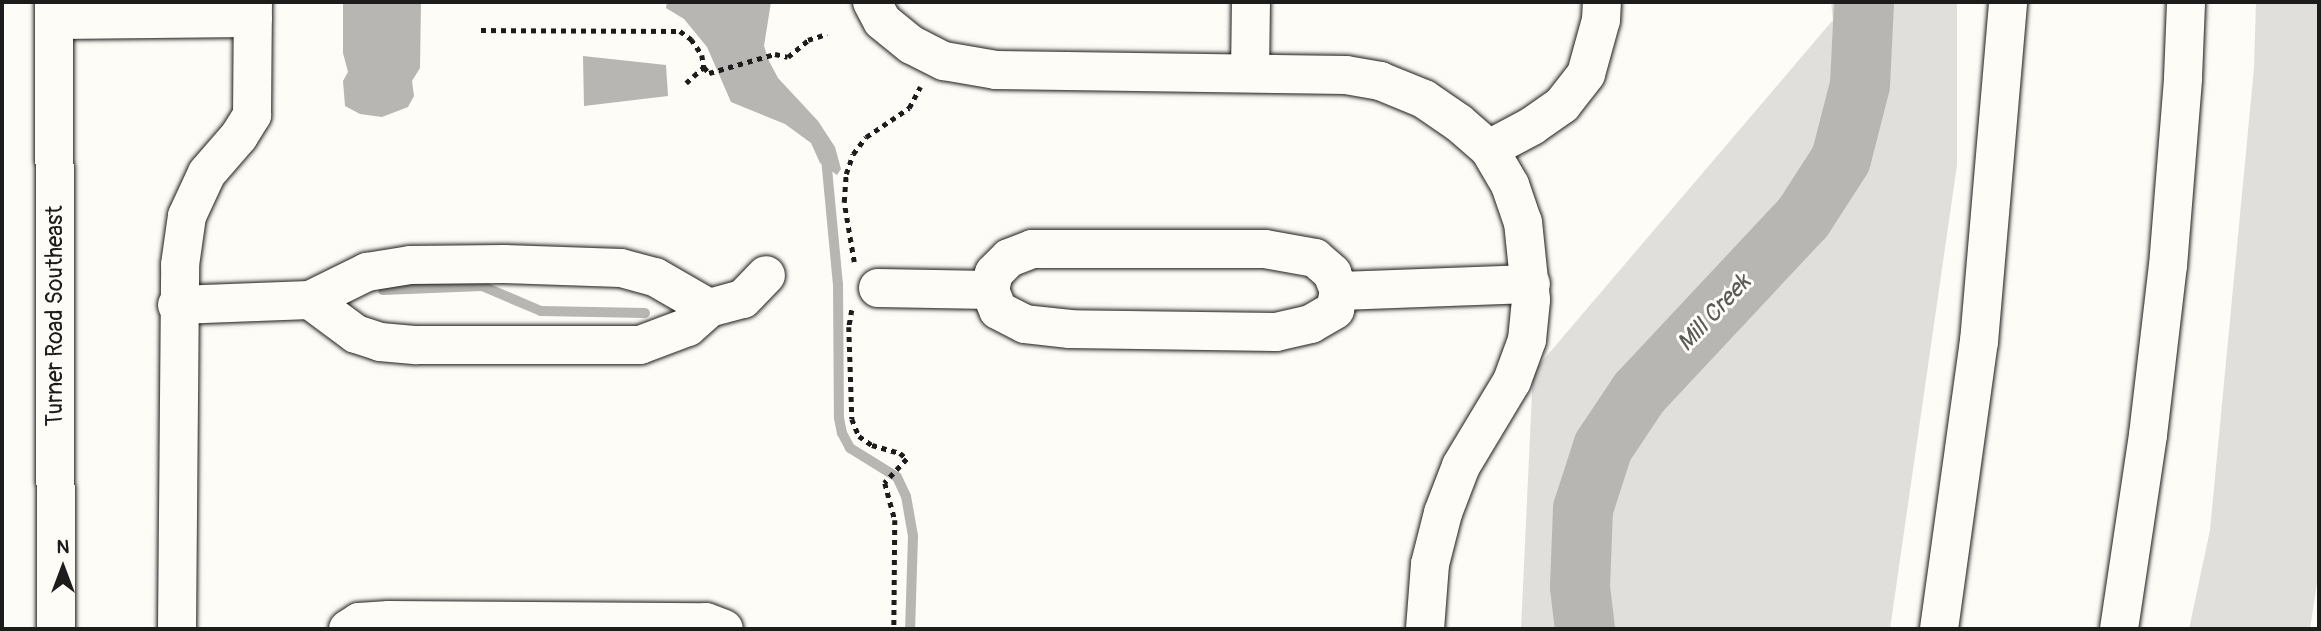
<!DOCTYPE html>
<style>
body{margin:0}
#map{position:relative;width:2321px;height:631px;overflow:hidden;background:#fdfcf7;font-family:Pangolin,sans-serif}
div>[style]{position:absolute}
.green>*{inset:0;background:#e0dfdb}
.water>*{inset:0;background:#b7b6b2}
.stream>*{height:10px;margin:-5px;padding:0 5px;transform-origin:5px;border-radius:5px;background:#b7b6b2}
.river>*{height:60px;margin:-30px;padding:0 30px;transform-origin:30px;border-radius:30px;background:#b7b6b2}
.path>*{height:4.5px;margin-top:-2.25px;transform-origin:0;background:repeating-linear-gradient(90deg,#1c1c1c 0 5px,transparent 0 10px)}
.roads{filter:drop-shadow(0 0 2px #1c1c1c) drop-shadow(0 0 2px #1c1c1c)}
.minor>*{height:38px;margin:-19px;padding:0 19px;transform-origin:19px;border-radius:19px;background:#fdfcf7}
.major>*{height:38px;margin:-19px;padding:0 19px;transform-origin:19px;border-radius:19px;background:#fdfcf7}
.highway>*{height:38px;margin:-19px;padding:0 19px;transform-origin:19px;border-radius:19px;background:#fdfcf7}
span{translate:-50% -50%;white-space:nowrap;text-align:center;line-height:1.15;-webkit-text-stroke:6px #fdfcf7;paint-order:stroke}
.street-label{font-size:23px;color:#1c1c1c}
.water-label{font-size:24px;color:#5a5a58;font-style:italic}
.frame{position:absolute;inset:0;border:4px solid #1c1c1c;pointer-events:none}
.north{position:absolute;left:28px;top:533px;width:70px;height:70px;-webkit-text-stroke:5px #fdfcf7;paint-order:stroke;rotate:0deg;font-size:19px;font-weight:700;line-height:28px;text-align:center;color:#1c1c1c}
.north::after{content:'';display:block;margin:auto;width:24px;height:32px;background:#1c1c1c;clip-path:polygon(50% 0,100% 100%,50% 72%,0 100%)}
</style>
<div id="map">
<div class="green">
<div style="clip-path:polygon(1831px 2px,1957px 2px,1957px 165px,1890px 629px,1521px 629px,1533px 372px,1833px 20px)"></div>
<div style="clip-path:polygon(2256px 2px,2319px 2px,2319px 570px,2310px 629px,2189px 629px,2210px 530px,2254px 68px)"></div>
</div>
<div class="water">
<div style="clip-path:polygon(343px 2px,421px 2px,420px 68px,412px 81px,414px 96px,408px 107px,382px 117px,360px 114px,345px 106px,343px 81px,348px 72px,343px 53px)"></div>
<div style="clip-path:polygon(667px 2px,771px 2px,764px 46px,769px 61px,778px 78px,818px 121px,835px 147px,841px 169px,837px 175px,820px 163px,811px 143px,785px 124px,731px 102px,707px 47px,684px 19px,666px 8px)"></div>
<div style="clip-path:polygon(583px 56px,666px 65px,668px 96px,584px 106px)"></div>
</div>
<div class="stream">
<div style="left:826px;top:158px;width:127px;rotate:84.6deg"></div>
<div style="left:838px;top:284px;width:134px;rotate:89.6deg"></div>
<div style="left:839px;top:418px;width:15px;rotate:79deg"></div>
<div style="left:842px;top:433px;width:17px;rotate:62deg"></div>
<div style="left:850px;top:448px;width:55px;rotate:31.7deg"></div>
<div style="left:897px;top:477px;width:21px;rotate:65deg"></div>
<div style="left:906px;top:496px;width:41px;rotate:80.1deg"></div>
<div style="left:913px;top:536px;width:93px;rotate:91.8deg"></div>
<div style="left:383px;top:290px;width:99px;rotate:-2.3deg"></div>
<div style="left:482px;top:286px;width:64px;rotate:23deg"></div>
<div style="left:541px;top:311px;width:104px;rotate:1.1deg"></div>
</div>
<div class="river">
<div style="left:1585px;top:629px;width:42px;rotate:-96.8deg"></div>
<div style="left:1580px;top:587px;width:78px;rotate:-87.8deg"></div>
<div style="left:1583px;top:509px;width:65px;rotate:-72.1deg"></div>
<div style="left:1603px;top:447px;width:65px;rotate:-56.3deg"></div>
<div style="left:1639px;top:393px;width:240px;rotate:-46.9deg"></div>
<div style="left:1803px;top:218px;width:70px;rotate:-57.2deg"></div>
<div style="left:1841px;top:159px;width:76px;rotate:-75.6deg"></div>
<div style="left:1860px;top:85px;width:83px;rotate:-87.2deg"></div>
</div>
<div class="path">
<div style="left:481px;top:30px;width:199px;rotate:0.3deg"></div>
<div style="left:680px;top:31px;width:14px;rotate:36deg"></div>
<div style="left:691px;top:39px;width:19px;rotate:55deg"></div>
<div style="left:702px;top:55px;width:12px;rotate:81deg"></div>
<div style="left:686px;top:83px;width:24px;rotate:-42deg"></div>
<div style="left:704px;top:67px;width:8px;rotate:50deg"></div>
<div style="left:709px;top:73px;width:69px;rotate:-16.1deg"></div>
<div style="left:775px;top:54px;width:13px;rotate:13deg"></div>
<div style="left:788px;top:57px;width:26px;rotate:-40deg"></div>
<div style="left:808px;top:40px;width:20px;rotate:-18deg"></div>
<div style="left:854px;top:262px;width:61px;rotate:-99.5deg"></div>
<div style="left:844px;top:202px;width:28px;rotate:-86deg"></div>
<div style="left:846px;top:174px;width:21px;rotate:-71deg"></div>
<div style="left:853px;top:154px;width:21px;rotate:-53deg"></div>
<div style="left:866px;top:137px;width:52px;rotate:-34deg"></div>
<div style="left:909px;top:108px;width:24px;rotate:-62deg"></div>
<div style="left:852px;top:310px;width:17px;rotate:100deg"></div>
<div style="left:849px;top:327px;width:92px;rotate:88.1deg"></div>
<div style="left:852px;top:419px;width:18px;rotate:68deg"></div>
<div style="left:859px;top:436px;width:16px;rotate:35deg"></div>
<div style="left:872px;top:445px;width:29px;rotate:16deg"></div>
<div style="left:900px;top:453px;width:9px;rotate:41deg"></div>
<div style="left:907px;top:459px;width:33px;rotate:133deg"></div>
<div style="left:885px;top:483px;width:38px;rotate:75deg"></div>
<div style="left:895px;top:520px;width:109px;rotate:90.5deg"></div>
</div>
<div class="roads">
<div class="minor">
<div style="left:872px;top:2px;width:21px;rotate:62deg"></div>
<div style="left:882px;top:21px;width:38px;rotate:39deg"></div>
<div style="left:912px;top:45px;width:36px;rotate:27deg"></div>
<div style="left:944px;top:61px;width:53px;rotate:9.8deg"></div>
<div style="left:996px;top:70px;width:350px;rotate:0.8deg"></div>
<div style="left:1346px;top:75px;width:35px;rotate:10deg"></div>
<div style="left:1380px;top:81px;width:48px;rotate:22.2deg"></div>
<div style="left:1424px;top:99px;width:42px;rotate:34.4deg"></div>
<div style="left:1459px;top:123px;width:40px;rotate:41deg"></div>
<div style="left:1489px;top:149px;width:42px;rotate:59.7deg"></div>
<div style="left:1510px;top:185px;width:39px;rotate:71deg"></div>
<div style="left:1523px;top:222px;width:78px;rotate:84.1deg"></div>
<div style="left:1531px;top:300px;width:40px;rotate:95.7deg"></div>
<div style="left:1527px;top:340px;width:44px;rotate:110.1deg"></div>
<div style="left:1512px;top:381px;width:99px;rotate:121deg"></div>
<div style="left:1461px;top:466px;width:50px;rotate:111deg"></div>
<div style="left:1443px;top:513px;width:53px;rotate:104.3deg"></div>
<div style="left:1430px;top:564px;width:65px;rotate:94.4deg"></div>
<div style="left:55px;top:20px;width:198px;rotate:-0.6deg"></div>
<div style="left:1250px;top:73px;width:71px;rotate:-89.2deg"></div>
<div style="left:1489px;top:149px;width:49px;rotate:-28.1deg"></div>
<div style="left:1532px;top:126px;width:37px;rotate:-35deg"></div>
<div style="left:1562px;top:105px;width:39px;rotate:-52deg"></div>
<div style="left:1586px;top:74px;width:56px;rotate:-74.5deg"></div>
<div style="left:1601px;top:20px;width:18px;rotate:-87deg"></div>
<div style="left:1032px;top:249px;width:233px"></div>
<div style="left:1265px;top:249px;width:51px;rotate:10.2deg"></div>
<div style="left:1315px;top:258px;width:23px;rotate:41deg"></div>
<div style="left:1332px;top:273px;width:19px;rotate:69deg"></div>
<div style="left:1339px;top:291px;width:19px;rotate:102deg"></div>
<div style="left:1335px;top:310px;width:28px;rotate:150deg"></div>
<div style="left:1311px;top:324px;width:36px;rotate:167deg"></div>
<div style="left:1276px;top:332px;width:206px;rotate:-179.2deg"></div>
<div style="left:1070px;top:329px;width:45px;rotate:-173.7deg"></div>
<div style="left:1025px;top:324px;width:30px;rotate:-153deg"></div>
<div style="left:998px;top:310px;width:22px;rotate:-112deg"></div>
<div style="left:990px;top:290px;width:17px;rotate:-77deg"></div>
<div style="left:994px;top:273px;width:21px;rotate:-45deg"></div>
<div style="left:1009px;top:258px;width:25px;rotate:-21deg"></div>
<div style="left:878px;top:288px;width:112px;rotate:1deg"></div>
<div style="left:1339px;top:291px;width:192px;rotate:-2.1deg"></div>
<div style="left:310px;top:300px;width:57px;rotate:36.5deg"></div>
<div style="left:356px;top:334px;width:25px;rotate:18deg"></div>
<div style="left:380px;top:342px;width:37px;rotate:5deg"></div>
<div style="left:417px;top:345px;width:223px"></div>
<div style="left:640px;top:345px;width:51px;rotate:-20.6deg"></div>
<div style="left:688px;top:327px;width:28px;rotate:-42deg"></div>
<div style="left:709px;top:308px;width:35px;rotate:-15deg"></div>
<div style="left:743px;top:299px;width:33px;rotate:-46deg"></div>
<div style="left:177px;top:305px;width:133px;rotate:-2.2deg"></div>
<div style="left:310px;top:300px;width:64px;rotate:-26.2deg"></div>
<div style="left:367px;top:272px;width:44px;rotate:-9.2deg"></div>
<div style="left:410px;top:265px;width:94px;rotate:-0.6deg"></div>
<div style="left:504px;top:264px;width:117px;rotate:2deg"></div>
<div style="left:621px;top:268px;width:35px;rotate:15deg"></div>
<div style="left:655px;top:277px;width:62px;rotate:29.9deg"></div>
<div style="left:177px;top:629px;width:364px;rotate:-89.5deg"></div>
<div style="left:180px;top:265px;width:49px;rotate:-81.9deg"></div>
<div style="left:187px;top:216px;width:47px;rotate:-65.1deg"></div>
<div style="left:207px;top:173px;width:49px;rotate:-49.1deg"></div>
<div style="left:239px;top:136px;width:25px;rotate:-58deg"></div>
<div style="left:252px;top:115px;width:113px;rotate:-89.5deg"></div>
<div style="left:348px;top:629px;width:13px;rotate:-32deg"></div>
<div style="left:359px;top:622px;width:30px;rotate:-4deg"></div>
<div style="left:389px;top:620px;width:317px;rotate:0.4deg"></div>
<div style="left:706px;top:622px;width:19px;rotate:21deg"></div>
</div>
<div class="major">
<div style="left:54px;top:2px;width:627px;rotate:89.82deg"></div>
</div>
<div class="highway">
<div style="left:1939px;top:629px;width:290px;rotate:-82.1deg"></div>
<div style="left:1979px;top:342px;width:341px;rotate:-85.1deg"></div>
<div style="left:2119px;top:629px;width:196px;rotate:-81.5deg"></div>
<div style="left:2148px;top:435px;width:170px;rotate:-83.3deg"></div>
<div style="left:2168px;top:266px;width:189px;rotate:-85.4deg"></div>
<div style="left:2183px;top:78px;width:76px;rotate:-87.7deg"></div>
</div>
</div>
<div class="street-label">
<span style="left:55px;top:316px;rotate:-90deg">Turner Road Southeast</span>
</div>
<div class="water-label">
<span style="left:1714px;top:313px;rotate:-47deg">Mill Creek</span>
</div>
<div class="frame"></div>
<div class="north">N</div>
</div>
